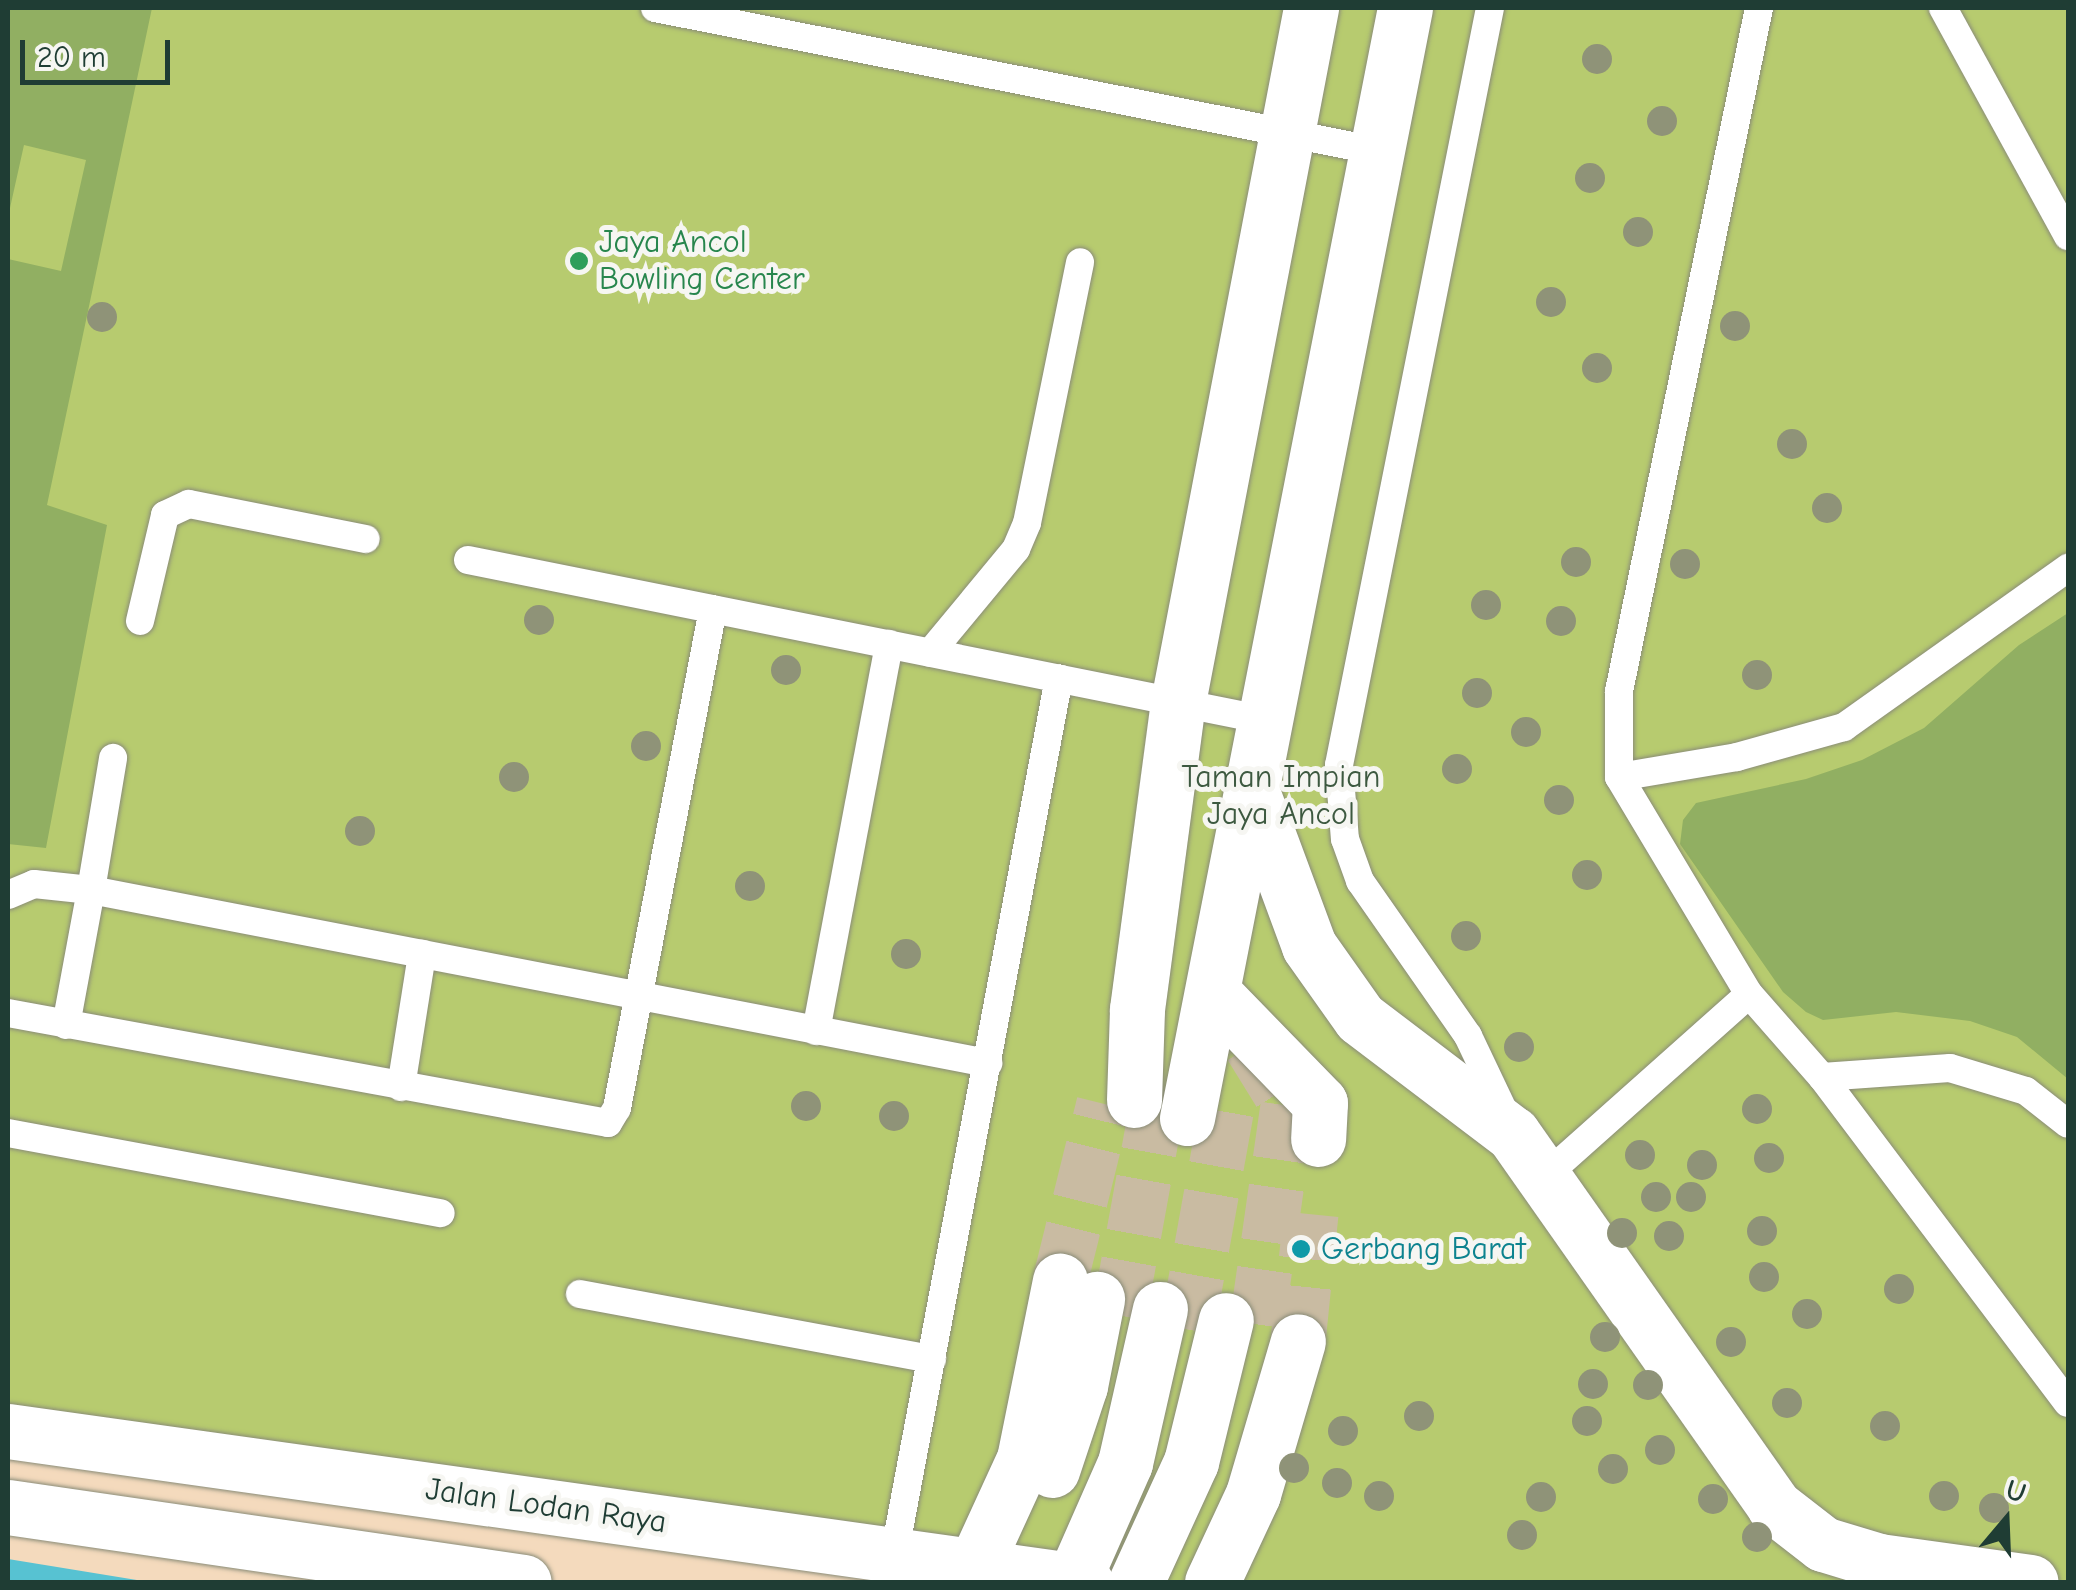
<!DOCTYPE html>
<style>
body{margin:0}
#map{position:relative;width:2076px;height:1590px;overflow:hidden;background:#f4dabd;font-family:"Comic Neue",sans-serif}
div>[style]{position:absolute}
.green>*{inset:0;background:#b7cb6f}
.forest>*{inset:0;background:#91af62}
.water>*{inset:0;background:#57c2d2}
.minor-tunnel>*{height:55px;margin-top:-27.5px;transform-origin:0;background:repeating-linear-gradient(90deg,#c9bba2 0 55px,transparent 0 83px)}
.roads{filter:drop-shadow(0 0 2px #8a8c78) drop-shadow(0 0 2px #8a8c78)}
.service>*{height:28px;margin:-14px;padding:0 14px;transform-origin:14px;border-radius:14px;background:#fff}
.minor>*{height:55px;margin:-27.5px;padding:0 27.5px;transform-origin:27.5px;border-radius:27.5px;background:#fff}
.secondary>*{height:55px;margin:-27.5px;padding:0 27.5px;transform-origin:27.5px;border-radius:27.5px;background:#fff}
.trees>*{width:30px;height:30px;margin:-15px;border-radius:50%;background:#8f9378}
.dots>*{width:28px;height:28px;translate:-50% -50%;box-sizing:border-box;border:5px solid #f6f6f2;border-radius:50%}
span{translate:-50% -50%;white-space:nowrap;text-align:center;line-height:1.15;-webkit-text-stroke:10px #f6f6f2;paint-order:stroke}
.leisure-label{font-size:32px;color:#27864d}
.left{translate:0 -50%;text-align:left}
.park-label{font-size:32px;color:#3d5940}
.culture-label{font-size:32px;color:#0d838f}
.street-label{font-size:32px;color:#1f3d34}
.frame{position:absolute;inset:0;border:10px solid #1f3d34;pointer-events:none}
.north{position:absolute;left:1956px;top:1470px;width:100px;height:100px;-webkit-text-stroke:8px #f6f6f2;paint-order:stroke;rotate:19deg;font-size:28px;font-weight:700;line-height:40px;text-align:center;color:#1f3d34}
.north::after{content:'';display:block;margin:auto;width:35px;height:45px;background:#1f3d34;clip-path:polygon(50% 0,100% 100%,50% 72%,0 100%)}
.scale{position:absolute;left:20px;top:40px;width:150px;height:45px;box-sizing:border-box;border:5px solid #1f3d34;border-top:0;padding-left:12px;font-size:30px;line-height:35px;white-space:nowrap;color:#1f3d34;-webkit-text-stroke:8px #f6f6f2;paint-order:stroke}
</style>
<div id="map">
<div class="green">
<div style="clip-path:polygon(8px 8px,2068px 8px,2068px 1582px,1085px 1582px,8px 1431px)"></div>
</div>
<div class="forest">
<div style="clip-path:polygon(8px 8px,152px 8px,47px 505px,107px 525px,46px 848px,8px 844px,8px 259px,61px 271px,86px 160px,24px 145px,8px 217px)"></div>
<div style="clip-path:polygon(2068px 613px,2068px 1079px,2017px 1037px,1970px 1021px,1896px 1012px,1823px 1020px,1806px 1012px,1783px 992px,1680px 844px,1683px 820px,1696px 803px,1806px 779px,1862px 760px,1924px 728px,2019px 645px)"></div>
</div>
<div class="water">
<div style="clip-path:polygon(8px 1559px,149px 1582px,8px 1582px)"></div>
</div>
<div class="minor-tunnel">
<div style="left:1251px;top:1045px;width:70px;rotate:58.3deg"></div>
<div style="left:1288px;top:1105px;width:233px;rotate:98.1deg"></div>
<div style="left:1060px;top:1281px;width:183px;rotate:-76.1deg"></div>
<div style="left:1119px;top:1315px;width:234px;rotate:-79.7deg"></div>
<div style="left:1187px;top:1329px;width:237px;rotate:-79.8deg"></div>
<div style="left:1298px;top:1341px;width:128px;rotate:-84.2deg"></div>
</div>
<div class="roads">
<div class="service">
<div style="left:655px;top:8px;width:736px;rotate:11.2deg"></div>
<div style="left:1490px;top:8px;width:772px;rotate:101.28deg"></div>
<div style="left:1339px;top:765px;width:74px;rotate:85.4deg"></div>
<div style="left:1345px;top:839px;width:45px;rotate:70.3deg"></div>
<div style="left:1360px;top:881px;width:189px;rotate:55.1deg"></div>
<div style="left:1468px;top:1036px;width:91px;rotate:64.6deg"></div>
<div style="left:1759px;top:8px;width:697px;rotate:101.58deg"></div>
<div style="left:1619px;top:691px;width:86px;rotate:90deg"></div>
<div style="left:1619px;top:777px;width:253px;rotate:59.1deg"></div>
<div style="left:1749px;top:994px;width:111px;rotate:48.7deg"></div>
<div style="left:1822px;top:1077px;width:408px;rotate:53deg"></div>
<div style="left:1943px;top:8px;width:260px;rotate:61.3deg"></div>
<div style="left:468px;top:560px;width:813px;rotate:11.35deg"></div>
<div style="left:140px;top:621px;width:109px;rotate:-76.7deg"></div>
<div style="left:165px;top:515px;width:26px;rotate:-25deg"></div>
<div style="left:189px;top:504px;width:180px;rotate:11.2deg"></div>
<div style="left:930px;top:653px;width:135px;rotate:-50.4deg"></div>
<div style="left:1016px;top:549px;width:28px;rotate:-67deg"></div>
<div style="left:1027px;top:523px;width:266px;rotate:-78.5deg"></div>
<div style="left:1619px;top:777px;width:120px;rotate:-9.6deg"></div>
<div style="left:1737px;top:757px;width:111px;rotate:-15.7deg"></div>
<div style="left:1844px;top:727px;width:275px;rotate:-35.4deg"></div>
<div style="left:8px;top:895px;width:28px;rotate:-23deg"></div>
<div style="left:34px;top:884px;width:57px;rotate:6deg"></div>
<div style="left:91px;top:890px;width:134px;rotate:-80.5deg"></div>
<div style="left:8px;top:1013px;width:610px;rotate:10.39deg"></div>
<div style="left:608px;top:1123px;width:17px;rotate:-59deg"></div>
<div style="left:617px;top:1108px;width:508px;rotate:-79.11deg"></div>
<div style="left:66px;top:1025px;width:137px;rotate:-79.5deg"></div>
<div style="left:91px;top:890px;width:914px;rotate:10.92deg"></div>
<div style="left:816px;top:1031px;width:394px;rotate:-79.3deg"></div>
<div style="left:1822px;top:1077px;width:128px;rotate:-4deg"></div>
<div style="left:1950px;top:1068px;width:79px;rotate:16.8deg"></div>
<div style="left:2026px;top:1091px;width:53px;rotate:38.2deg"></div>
<div style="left:401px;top:1087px;width:135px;rotate:-81deg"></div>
<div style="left:8px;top:1133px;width:440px;rotate:10.5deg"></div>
<div style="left:1545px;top:1176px;width:273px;rotate:-41.7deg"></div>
<div style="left:580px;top:1294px;width:358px;rotate:10.5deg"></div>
<div style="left:894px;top:1556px;width:893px;rotate:-79.36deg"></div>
</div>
<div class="minor">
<div style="left:1251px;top:789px;width:167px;rotate:69.7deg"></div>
<div style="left:1309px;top:946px;width:88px;rotate:54.7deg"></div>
<div style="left:1360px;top:1018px;width:192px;rotate:37.2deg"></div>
<div style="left:1513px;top:1134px;width:454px;rotate:54.9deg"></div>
<div style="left:1774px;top:1506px;width:62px;rotate:37.8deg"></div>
<div style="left:1823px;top:1544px;width:59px;rotate:16.9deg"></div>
<div style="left:1879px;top:1561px;width:153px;rotate:7.9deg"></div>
<div style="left:1214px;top:994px;width:152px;rotate:45.8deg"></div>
<div style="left:1320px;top:1103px;width:36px;rotate:93deg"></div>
<div style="left:1134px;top:1100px;width:91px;rotate:-88.1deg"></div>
<div style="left:1137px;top:1009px;width:310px;rotate:-82.4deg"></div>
<div style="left:1178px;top:702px;width:707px;rotate:-79.15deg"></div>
<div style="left:1187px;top:1118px;width:1131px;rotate:-78.89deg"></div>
<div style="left:1052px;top:1470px;width:89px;rotate:-71.6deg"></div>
<div style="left:1080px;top:1386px;width:89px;rotate:-78.9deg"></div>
<div style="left:974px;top:1568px;width:120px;rotate:-65.4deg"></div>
<div style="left:1024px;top:1459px;width:182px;rotate:-78.6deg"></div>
<div style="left:1073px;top:1581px;width:129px;rotate:-66.2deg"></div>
<div style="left:1125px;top:1463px;width:158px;rotate:-77.2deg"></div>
<div style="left:1136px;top:1582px;width:132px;rotate:-65.4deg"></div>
<div style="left:1191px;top:1462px;width:146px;rotate:-76.2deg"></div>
<div style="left:1212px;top:1582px;width:97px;rotate:-65deg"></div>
<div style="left:1253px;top:1494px;width:159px;rotate:-73.6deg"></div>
</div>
<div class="secondary">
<div style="left:8px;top:1431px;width:1088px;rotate:7.98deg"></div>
<div style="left:8px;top:1507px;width:521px;rotate:8.27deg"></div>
</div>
</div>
<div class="trees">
<div style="left:1597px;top:59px"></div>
<div style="left:1662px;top:121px"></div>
<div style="left:1590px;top:178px"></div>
<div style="left:1638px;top:232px"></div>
<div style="left:1551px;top:302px"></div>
<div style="left:102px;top:317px"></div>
<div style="left:1735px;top:326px"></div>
<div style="left:1597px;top:368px"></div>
<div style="left:1792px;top:444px"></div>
<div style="left:1827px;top:508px"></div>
<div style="left:1576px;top:562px"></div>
<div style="left:1685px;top:564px"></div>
<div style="left:1486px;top:605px"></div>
<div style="left:539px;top:620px"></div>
<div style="left:1561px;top:621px"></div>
<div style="left:786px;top:670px"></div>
<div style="left:1757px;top:675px"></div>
<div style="left:1477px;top:693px"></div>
<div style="left:1526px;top:732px"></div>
<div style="left:646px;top:746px"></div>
<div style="left:1457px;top:769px"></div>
<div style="left:514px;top:777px"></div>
<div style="left:1559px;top:800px"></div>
<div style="left:360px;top:831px"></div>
<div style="left:1587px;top:875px"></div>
<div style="left:750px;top:886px"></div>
<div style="left:1466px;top:936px"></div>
<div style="left:906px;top:954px"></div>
<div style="left:1519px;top:1047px"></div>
<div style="left:806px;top:1106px"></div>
<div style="left:1757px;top:1109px"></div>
<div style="left:894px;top:1116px"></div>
<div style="left:1640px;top:1155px"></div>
<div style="left:1769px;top:1158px"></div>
<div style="left:1702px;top:1165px"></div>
<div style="left:1656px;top:1197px"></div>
<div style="left:1691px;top:1197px"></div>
<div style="left:1762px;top:1231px"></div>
<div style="left:1622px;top:1233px"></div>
<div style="left:1669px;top:1236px"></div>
<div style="left:1764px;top:1277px"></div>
<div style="left:1899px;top:1289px"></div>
<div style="left:1807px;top:1314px"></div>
<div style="left:1605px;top:1337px"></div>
<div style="left:1731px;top:1342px"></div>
<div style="left:1593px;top:1384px"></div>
<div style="left:1648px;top:1385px"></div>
<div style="left:1787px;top:1403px"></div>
<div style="left:1419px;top:1416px"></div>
<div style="left:1587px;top:1421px"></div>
<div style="left:1885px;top:1426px"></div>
<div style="left:1343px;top:1431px"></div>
<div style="left:1660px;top:1450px"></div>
<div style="left:1294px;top:1468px"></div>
<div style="left:1613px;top:1469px"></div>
<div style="left:1337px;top:1483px"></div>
<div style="left:1379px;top:1496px"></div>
<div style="left:1944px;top:1496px"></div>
<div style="left:1541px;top:1497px"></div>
<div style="left:1713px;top:1499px"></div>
<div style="left:1994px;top:1508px"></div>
<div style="left:1522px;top:1535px"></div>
<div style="left:1757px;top:1537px"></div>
</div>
<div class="dots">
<div style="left:579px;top:261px;background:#2e9e5b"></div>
<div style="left:1301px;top:1249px;background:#0f9aa8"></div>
</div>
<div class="leisure-label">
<span class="left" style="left:599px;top:261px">Jaya Ancol<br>Bowling Center</span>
</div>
<div class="park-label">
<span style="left:1281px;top:796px">Taman Impian<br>Jaya Ancol</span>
</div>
<div class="culture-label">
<span class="left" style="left:1321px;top:1249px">Gerbang Barat</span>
</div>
<div class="street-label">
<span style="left:546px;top:1506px;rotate:8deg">Jalan Lodan Raya</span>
</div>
<div class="frame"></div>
<div class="north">U</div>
<div class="scale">20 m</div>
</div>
